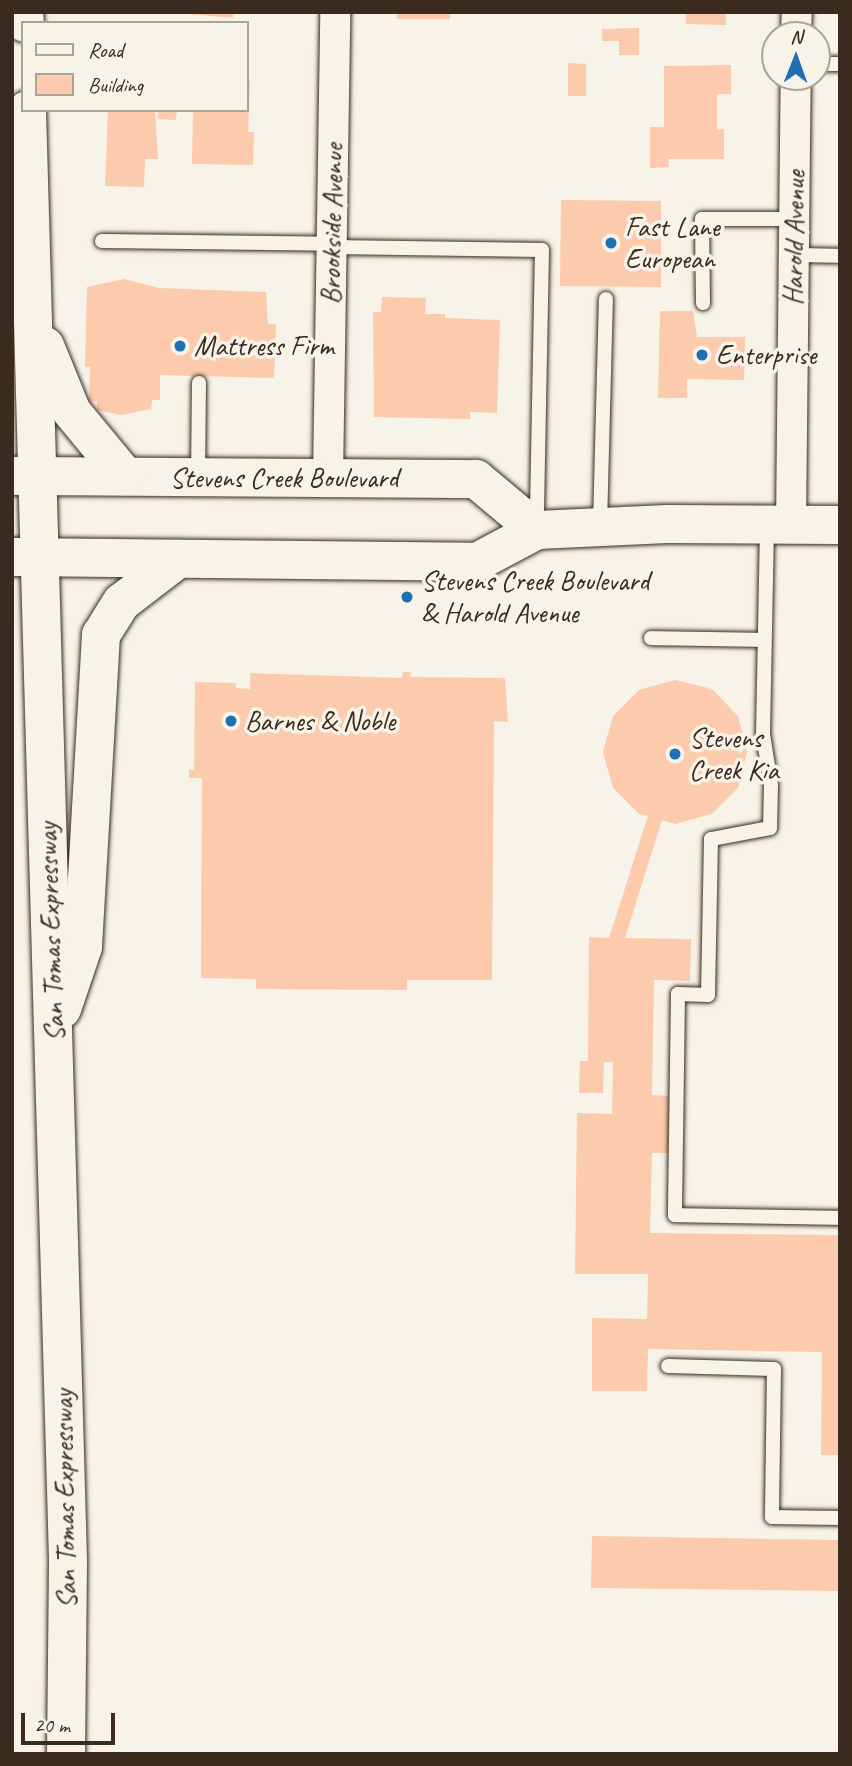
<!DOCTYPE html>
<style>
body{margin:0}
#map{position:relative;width:852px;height:1766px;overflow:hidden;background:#f7f3e8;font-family:Caveat,sans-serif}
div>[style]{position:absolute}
.building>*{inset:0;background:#fccaac}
.roads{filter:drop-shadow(0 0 2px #3b2a1e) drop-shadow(0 0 2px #3b2a1e)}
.lane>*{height:14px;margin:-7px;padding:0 7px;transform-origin:7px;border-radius:7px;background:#f7f3e8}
.street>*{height:30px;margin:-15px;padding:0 15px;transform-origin:15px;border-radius:15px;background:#f7f3e8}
.primary>*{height:38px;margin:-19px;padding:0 19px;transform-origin:19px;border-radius:19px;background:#f7f3e8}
.highway>*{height:38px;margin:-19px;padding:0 19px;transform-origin:19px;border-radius:19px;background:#f7f3e8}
.dots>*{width:19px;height:19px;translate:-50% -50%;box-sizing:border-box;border:4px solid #f7f3e8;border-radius:50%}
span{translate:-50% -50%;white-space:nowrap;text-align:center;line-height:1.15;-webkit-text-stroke:7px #f7f3e8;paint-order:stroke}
.street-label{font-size:28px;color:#3b2a1e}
.poi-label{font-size:28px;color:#3b2a1e}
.left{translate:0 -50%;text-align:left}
.frame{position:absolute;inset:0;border:14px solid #3b2a1e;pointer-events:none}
.legend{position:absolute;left:21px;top:21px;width:228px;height:91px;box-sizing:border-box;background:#f7f3e8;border:2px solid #aca397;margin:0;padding:9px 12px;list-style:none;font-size:21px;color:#3b2a1e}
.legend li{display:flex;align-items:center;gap:14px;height:35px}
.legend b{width:35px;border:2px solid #aca397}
.north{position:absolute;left:761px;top:21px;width:70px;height:70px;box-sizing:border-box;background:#f7f3e8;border:2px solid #aca397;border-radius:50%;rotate:1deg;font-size:19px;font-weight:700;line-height:28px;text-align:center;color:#3b2a1e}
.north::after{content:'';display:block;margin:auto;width:24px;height:32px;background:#1f6fb2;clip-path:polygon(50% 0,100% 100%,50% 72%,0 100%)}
.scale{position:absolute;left:21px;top:1713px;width:94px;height:32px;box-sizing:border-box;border:4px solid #3b2a1e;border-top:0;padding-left:9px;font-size:21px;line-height:24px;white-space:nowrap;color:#3b2a1e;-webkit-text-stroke:5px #f7f3e8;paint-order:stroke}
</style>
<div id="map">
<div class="building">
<div style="clip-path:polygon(164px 12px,233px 12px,233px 18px)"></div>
<div style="clip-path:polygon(397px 12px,450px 12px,450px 19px,397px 19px)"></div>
<div style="clip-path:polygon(686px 12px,726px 12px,726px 25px,686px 24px)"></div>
<div style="clip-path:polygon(639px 28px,639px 55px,619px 55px,619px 41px,602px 41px,602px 29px)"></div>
<div style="clip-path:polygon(568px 63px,586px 64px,586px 96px,568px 96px)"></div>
<div style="clip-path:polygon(731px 65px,731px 94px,717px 94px,717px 130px,724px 129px,724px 159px,668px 159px,669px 167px,650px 168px,650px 127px,664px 127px,664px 66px)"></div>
<div style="clip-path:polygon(247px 80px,250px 80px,249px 108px,247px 108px)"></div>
<div style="clip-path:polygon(108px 110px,155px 110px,158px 159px,145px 159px,144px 187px,105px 186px)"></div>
<div style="clip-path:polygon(158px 110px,177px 110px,176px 120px,158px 119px)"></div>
<div style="clip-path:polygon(193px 110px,249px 110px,248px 132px,254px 132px,253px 165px,192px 164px)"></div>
<div style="clip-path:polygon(561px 200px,661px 201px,661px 287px,560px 286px)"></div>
<div style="clip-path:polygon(124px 279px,159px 288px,266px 292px,268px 324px,276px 324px,274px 378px,160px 375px,160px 400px,152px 400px,151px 409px,121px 415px,97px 410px,97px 401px,89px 401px,90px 367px,85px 367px,87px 287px)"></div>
<div style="clip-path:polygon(382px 297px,426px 298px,425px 314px,445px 314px,445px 318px,500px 320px,497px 413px,470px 412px,470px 419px,374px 417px,373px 312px,381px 312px)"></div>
<div style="clip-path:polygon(660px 311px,693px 311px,697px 337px,745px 337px,744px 380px,687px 379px,687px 398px,658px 398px)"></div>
<div style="clip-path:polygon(403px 672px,411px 672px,410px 677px,505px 678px,508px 722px,494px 721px,492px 980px,407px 980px,407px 990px,402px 990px,256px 989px,256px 979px,201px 978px,202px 778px,189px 778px,189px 770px,194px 770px,195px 682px,236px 683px,236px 688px,250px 689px,250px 673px,402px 678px)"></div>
<div style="clip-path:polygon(675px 680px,712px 689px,738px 716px,747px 752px,738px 788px,712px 814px,675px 824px,662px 820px,625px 938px,691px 939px,690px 981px,654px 980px,652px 1095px,672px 1096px,671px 1153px,652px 1153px,650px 1233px,840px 1235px,840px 1455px,821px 1455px,822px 1352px,648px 1349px,647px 1391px,592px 1391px,592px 1318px,647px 1319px,648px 1274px,575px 1274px,577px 1113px,612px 1114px,613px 1062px,604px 1062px,603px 1093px,579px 1093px,580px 1061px,588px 1061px,589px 937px,609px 938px,648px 816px,639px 814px,613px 788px,603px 752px,613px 716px,639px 690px)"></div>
<div style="clip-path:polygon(592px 1536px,840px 1540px,840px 1591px,591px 1588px)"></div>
</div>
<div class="roads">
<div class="lane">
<div style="left:817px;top:64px;width:23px"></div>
<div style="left:102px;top:241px;width:230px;rotate:0.7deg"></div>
<div style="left:332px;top:247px;width:210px;rotate:0.8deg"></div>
<div style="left:542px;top:250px;width:272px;rotate:91.1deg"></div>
<div style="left:794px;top:255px;width:46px;rotate:1.2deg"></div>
<div style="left:703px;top:303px;width:84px;rotate:-90.7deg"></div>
<div style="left:702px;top:219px;width:92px"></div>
<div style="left:198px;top:477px;width:94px;rotate:-89.4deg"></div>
<div style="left:600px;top:525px;width:226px;rotate:-88.5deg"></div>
<div style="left:767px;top:526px;width:208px;rotate:91.1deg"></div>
<div style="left:763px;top:734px;width:52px;rotate:81.1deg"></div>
<div style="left:771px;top:785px;width:43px;rotate:91.3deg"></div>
<div style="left:770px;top:828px;width:60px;rotate:169.4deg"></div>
<div style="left:711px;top:839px;width:156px;rotate:91.1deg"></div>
<div style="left:708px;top:995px;width:30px;rotate:-178deg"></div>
<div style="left:678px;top:994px;width:221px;rotate:90.8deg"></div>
<div style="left:675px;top:1215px;width:165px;rotate:1deg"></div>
<div style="left:651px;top:638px;width:112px;rotate:1deg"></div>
<div style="left:668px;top:1366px;width:106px;rotate:1.6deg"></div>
<div style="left:774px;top:1369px;width:148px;rotate:90.8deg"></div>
<div style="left:772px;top:1517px;width:68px;rotate:0.8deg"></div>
</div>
<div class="street">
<div style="left:796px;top:35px;width:23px;rotate:-88deg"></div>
<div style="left:328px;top:478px;width:466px;rotate:-89.1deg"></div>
<div style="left:791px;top:525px;width:448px;rotate:-89.4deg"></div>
</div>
<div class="primary">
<div style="left:12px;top:476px;width:464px;rotate:0.4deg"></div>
<div style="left:476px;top:479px;width:80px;rotate:39.9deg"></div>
<div style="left:12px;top:557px;width:465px;rotate:0.6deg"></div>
<div style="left:477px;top:562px;width:68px;rotate:-28.1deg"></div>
<div style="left:537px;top:530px;width:130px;rotate:-2.6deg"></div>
<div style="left:667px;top:524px;width:173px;rotate:0.3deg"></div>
</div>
<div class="highway">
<div style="left:24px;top:12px;width:11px;rotate:85deg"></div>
<div style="left:27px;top:110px;width:1454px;rotate:88.38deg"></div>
<div style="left:68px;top:1563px;width:191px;rotate:90.6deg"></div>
<div style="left:45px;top:346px;width:71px;rotate:67.8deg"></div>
<div style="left:72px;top:412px;width:83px;rotate:50.4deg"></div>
<div style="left:62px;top:1009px;width:65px;rotate:-71.3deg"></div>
<div style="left:83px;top:947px;width:313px;rotate:-86.7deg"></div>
<div style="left:101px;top:635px;width:39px;rotate:-58deg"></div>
<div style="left:122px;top:602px;width:71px;rotate:-37.5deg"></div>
</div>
</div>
<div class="dots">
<div style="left:611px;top:243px;background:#1f6fb2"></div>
<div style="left:180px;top:346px;background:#1f6fb2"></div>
<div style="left:702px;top:355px;background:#1f6fb2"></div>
<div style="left:407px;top:597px;background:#1f6fb2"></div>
<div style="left:231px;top:721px;background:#1f6fb2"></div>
<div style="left:675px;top:754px;background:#1f6fb2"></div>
</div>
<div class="street-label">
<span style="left:332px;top:224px;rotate:-89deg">Brookside Avenue</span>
<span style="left:794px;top:238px;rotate:-89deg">Harold Avenue</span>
<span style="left:284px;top:478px">Stevens Creek Boulevard</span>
<span style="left:51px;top:932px;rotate:-92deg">San Tomas Expressway</span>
<span style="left:65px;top:1499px;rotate:-91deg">San Tomas Expressway</span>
</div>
<div class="poi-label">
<span class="left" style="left:625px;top:243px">Fast Lane<br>European</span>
<span class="left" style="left:194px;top:346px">Mattress Firm</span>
<span class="left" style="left:716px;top:355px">Enterprise</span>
<span class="left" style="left:421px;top:597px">Stevens Creek Boulevard<br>&amp; Harold Avenue</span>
<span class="left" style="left:245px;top:721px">Barnes &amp; Noble</span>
<span class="left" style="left:689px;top:754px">Stevens<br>Creek Kia</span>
</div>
<div class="frame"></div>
<ul class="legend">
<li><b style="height:9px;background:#f7f3e8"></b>Road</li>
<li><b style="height:19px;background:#fccaac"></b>Building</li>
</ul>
<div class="north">N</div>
<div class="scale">20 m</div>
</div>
